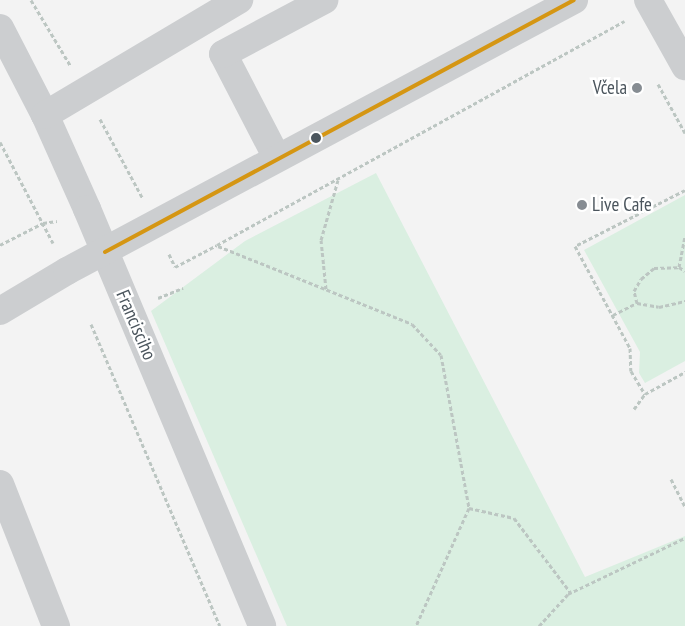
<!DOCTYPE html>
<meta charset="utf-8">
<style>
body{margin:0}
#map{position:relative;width:685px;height:626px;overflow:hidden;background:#f3f3f3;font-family:"PT Sans Narrow",sans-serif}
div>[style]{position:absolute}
.green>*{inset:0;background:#daefe1}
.path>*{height:3px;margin-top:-1.5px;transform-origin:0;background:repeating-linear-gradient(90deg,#bcc6c2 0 4px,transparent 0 6.5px)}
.minor>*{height:28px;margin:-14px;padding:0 14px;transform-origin:14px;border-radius:14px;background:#ccced0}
.bus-1>*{height:4px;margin:-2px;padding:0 2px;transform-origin:2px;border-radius:2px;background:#d59613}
.dots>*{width:14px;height:14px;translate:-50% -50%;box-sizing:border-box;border:2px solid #fff;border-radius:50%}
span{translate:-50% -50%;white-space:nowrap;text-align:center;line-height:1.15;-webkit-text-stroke:5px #fff;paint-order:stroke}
.poi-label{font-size:19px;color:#4b555d}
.right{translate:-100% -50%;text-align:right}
.left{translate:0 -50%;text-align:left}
.street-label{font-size:19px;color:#4b555d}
</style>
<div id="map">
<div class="green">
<div style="clip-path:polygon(376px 173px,585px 577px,685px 536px,685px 626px,287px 626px,151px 311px,245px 241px)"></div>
<div style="clip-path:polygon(685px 195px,685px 361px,645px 383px,639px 373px,640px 352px,584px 250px)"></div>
</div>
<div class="path">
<div style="left:31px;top:0;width:76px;rotate:59deg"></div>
<div style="left:658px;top:84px;width:56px;rotate:61.1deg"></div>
<div style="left:100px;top:119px;width:89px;rotate:61.7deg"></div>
<div style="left:0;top:142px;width:114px;rotate:62.3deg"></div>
<div style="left:685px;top:190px;width:123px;rotate:153deg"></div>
<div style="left:575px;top:246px;width:116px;rotate:61.7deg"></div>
<div style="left:630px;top:348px;width:23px;rotate:88deg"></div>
<div style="left:631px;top:371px;width:27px;rotate:59deg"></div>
<div style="left:645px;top:394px;width:46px;rotate:-28.8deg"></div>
<div style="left:0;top:245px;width:48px;rotate:-27.1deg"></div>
<div style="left:43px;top:223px;width:14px;rotate:-8deg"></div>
<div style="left:218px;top:246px;width:209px;rotate:21.9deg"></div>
<div style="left:412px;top:324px;width:42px;rotate:46.9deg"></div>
<div style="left:441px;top:355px;width:156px;rotate:79.6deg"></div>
<div style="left:469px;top:508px;width:129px;rotate:114.2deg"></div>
<div style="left:169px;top:254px;width:14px;rotate:65deg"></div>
<div style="left:175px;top:267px;width:47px;rotate:-27.6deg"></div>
<div style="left:217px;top:245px;width:465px;rotate:-28.8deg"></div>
<div style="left:679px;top:267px;width:32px;rotate:-79deg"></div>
<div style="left:326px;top:289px;width:49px;rotate:-95.8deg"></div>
<div style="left:321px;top:240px;width:62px;rotate:-74.2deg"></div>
<div style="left:158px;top:298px;width:27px;rotate:-22deg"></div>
<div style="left:637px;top:303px;width:12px;rotate:-104deg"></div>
<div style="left:634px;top:291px;width:14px;rotate:-60deg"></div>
<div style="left:641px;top:279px;width:17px;rotate:-40deg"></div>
<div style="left:654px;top:268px;width:25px;rotate:-2deg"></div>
<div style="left:679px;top:267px;width:7px;rotate:34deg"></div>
<div style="left:613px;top:315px;width:27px;rotate:-27deg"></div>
<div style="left:637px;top:303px;width:22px;rotate:10deg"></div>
<div style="left:659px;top:307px;width:27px;rotate:-13deg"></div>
<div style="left:91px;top:324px;width:328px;rotate:66.9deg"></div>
<div style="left:634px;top:409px;width:19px;rotate:-54deg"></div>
<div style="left:671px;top:479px;width:30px;rotate:63deg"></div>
<div style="left:469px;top:508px;width:46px;rotate:12.5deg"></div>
<div style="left:514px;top:518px;width:94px;rotate:52.8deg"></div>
<div style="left:539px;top:626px;width:43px;rotate:-47.8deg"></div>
<div style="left:568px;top:594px;width:130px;rotate:-25.6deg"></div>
</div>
<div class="minor">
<div style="left:648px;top:0;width:76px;rotate:60.7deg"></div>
<div style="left:0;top:28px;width:98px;rotate:62.7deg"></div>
<div style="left:45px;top:115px;width:103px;rotate:65.9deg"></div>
<div style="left:87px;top:209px;width:452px;rotate:67.2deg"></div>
<div style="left:45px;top:115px;width:226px;rotate:-30.7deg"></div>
<div style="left:277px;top:158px;width:117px;rotate:-117.4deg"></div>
<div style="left:223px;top:54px;width:115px;rotate:-28.1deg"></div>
<div style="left:0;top:311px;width:78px;rotate:-30.8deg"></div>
<div style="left:67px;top:271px;width:575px;rotate:-28.13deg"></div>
<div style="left:0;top:484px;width:153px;rotate:68.5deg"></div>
</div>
<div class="bus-1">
<div style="left:105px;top:252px;width:532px;rotate:-28.25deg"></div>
</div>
<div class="dots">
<div style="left:637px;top:88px;background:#868c92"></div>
<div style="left:316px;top:138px;background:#4b555d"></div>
<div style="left:582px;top:205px;background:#868c92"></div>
</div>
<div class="poi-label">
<span class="right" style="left:627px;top:88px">Včela</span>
<span class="left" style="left:592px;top:205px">Live Cafe</span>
</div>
<div class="street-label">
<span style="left:136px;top:325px;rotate:67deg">Francisciho</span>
</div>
</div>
